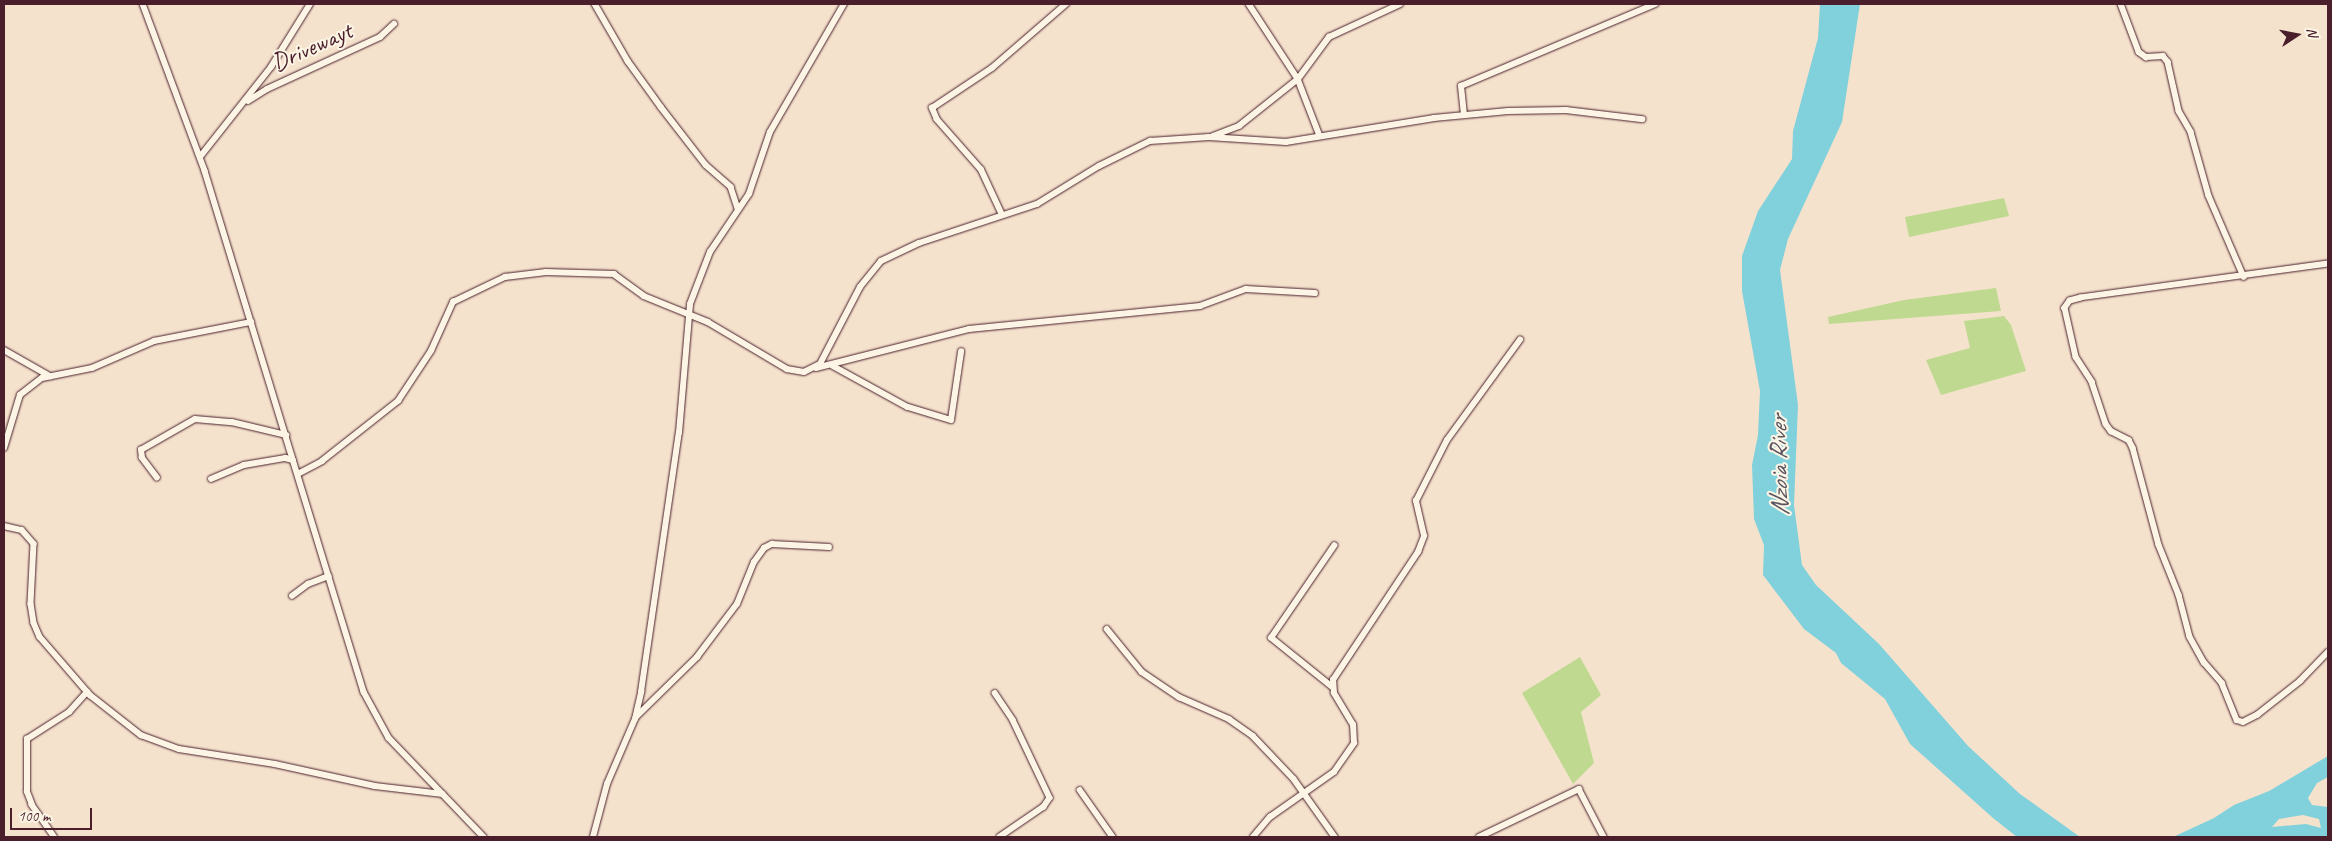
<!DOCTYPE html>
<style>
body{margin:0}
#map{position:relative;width:2332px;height:841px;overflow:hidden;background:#f5e2cd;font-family:Caveat,sans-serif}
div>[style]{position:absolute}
.green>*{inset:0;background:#bfd990}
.water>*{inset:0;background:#81d1dc}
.roads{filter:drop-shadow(0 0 1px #4a1f2b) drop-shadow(0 0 1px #4a1f2b)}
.minor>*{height:5.5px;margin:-2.75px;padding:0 2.75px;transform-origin:2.75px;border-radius:2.75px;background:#fcf5e5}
span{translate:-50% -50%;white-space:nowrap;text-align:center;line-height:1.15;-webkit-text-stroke:4px #fcf5e5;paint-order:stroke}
.street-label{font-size:25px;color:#4a1f2b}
.water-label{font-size:26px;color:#5a5460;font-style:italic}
.frame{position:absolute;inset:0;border:5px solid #4a1f2b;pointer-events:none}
.north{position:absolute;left:2272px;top:10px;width:50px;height:50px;-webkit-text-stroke:4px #fcf5e5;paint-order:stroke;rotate:79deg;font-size:14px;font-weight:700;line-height:20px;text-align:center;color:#4a1f2b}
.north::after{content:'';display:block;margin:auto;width:18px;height:22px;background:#4a1f2b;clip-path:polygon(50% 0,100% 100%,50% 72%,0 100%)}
.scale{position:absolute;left:10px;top:808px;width:82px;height:22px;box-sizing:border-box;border:2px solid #4a1f2b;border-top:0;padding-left:6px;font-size:15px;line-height:18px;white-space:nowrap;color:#4a1f2b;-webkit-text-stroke:4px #fcf5e5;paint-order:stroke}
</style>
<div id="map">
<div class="green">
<div style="clip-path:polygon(2004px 198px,2009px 216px,1909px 237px,1905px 217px)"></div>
<div style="clip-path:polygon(1996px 288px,2001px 311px,1829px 324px,1828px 317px,1904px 300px)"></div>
<div style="clip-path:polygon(2004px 316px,2011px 325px,2026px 371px,1941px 395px,1926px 360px,1970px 348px,1964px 321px)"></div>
<div style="clip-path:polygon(1580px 657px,1601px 695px,1581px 712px,1594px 763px,1573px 784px,1522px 693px)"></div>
</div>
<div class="water">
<div style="clip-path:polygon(1820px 4px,1860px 4px,1842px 122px,1788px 239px,1780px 270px,1798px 405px,1794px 505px,1802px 565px,1816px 585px,1879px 644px,1968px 746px,2020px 794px,2080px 837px,2017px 837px,1993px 818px,1910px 744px,1885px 699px,1841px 663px,1836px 653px,1804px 629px,1763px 575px,1764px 545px,1754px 519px,1752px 465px,1758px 435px,1760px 391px,1742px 291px,1742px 256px,1758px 211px,1792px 159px,1793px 131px,1818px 38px)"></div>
<div style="clip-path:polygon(evenodd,2328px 756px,2328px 777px,2317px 783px,2308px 798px,2312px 805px,2328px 807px,2328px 837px,2173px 837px,2214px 818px,2234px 805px,2269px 791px,2328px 756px,2303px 815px,2319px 819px,2321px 828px,2306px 824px,2272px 827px,2279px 819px,2303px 815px)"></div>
</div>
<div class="roads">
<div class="minor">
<div style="left:143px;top:4px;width:178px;rotate:69.6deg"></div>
<div style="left:205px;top:171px;width:545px;rotate:73.03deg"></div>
<div style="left:364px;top:692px;width:52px;rotate:61.5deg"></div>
<div style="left:389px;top:738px;width:137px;rotate:46.2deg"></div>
<div style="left:595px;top:4px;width:66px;rotate:59.9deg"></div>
<div style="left:628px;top:61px;width:57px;rotate:54.3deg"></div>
<div style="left:661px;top:107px;width:73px;rotate:52.2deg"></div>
<div style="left:706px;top:165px;width:33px;rotate:41deg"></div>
<div style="left:731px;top:187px;width:23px;rotate:72deg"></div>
<div style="left:1249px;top:4px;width:90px;rotate:56.8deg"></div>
<div style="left:1298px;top:79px;width:61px;rotate:68.9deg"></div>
<div style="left:2121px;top:4px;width:51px;rotate:69.4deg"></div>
<div style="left:2139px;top:52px;width:9px;rotate:36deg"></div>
<div style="left:2146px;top:57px;width:17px;rotate:-3deg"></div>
<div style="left:2163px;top:56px;width:8px;rotate:50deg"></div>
<div style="left:2168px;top:62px;width:50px;rotate:77.3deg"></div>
<div style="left:2179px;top:111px;width:24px;rotate:60deg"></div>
<div style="left:2191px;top:132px;width:66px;rotate:74.3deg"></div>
<div style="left:2209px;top:196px;width:88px;rotate:66.6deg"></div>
<div style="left:248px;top:101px;width:22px;rotate:-32deg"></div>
<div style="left:267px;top:89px;width:124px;rotate:-24.7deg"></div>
<div style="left:380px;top:37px;width:19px;rotate:-43deg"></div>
<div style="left:1464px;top:115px;width:29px;rotate:-96deg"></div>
<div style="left:1461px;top:86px;width:211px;rotate:-22.9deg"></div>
<div style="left:1213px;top:136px;width:28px;rotate:-21deg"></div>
<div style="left:1239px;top:126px;width:75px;rotate:-38.5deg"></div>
<div style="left:1298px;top:79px;width:52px;rotate:-53.6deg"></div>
<div style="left:1329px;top:37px;width:78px;rotate:-24.9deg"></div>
<div style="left:200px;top:157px;width:115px;rotate:-51.7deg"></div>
<div style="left:271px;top:67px;width:74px;rotate:-58.2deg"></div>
<div style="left:1002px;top:215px;width:50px;rotate:-115deg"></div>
<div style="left:981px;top:170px;width:67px;rotate:-131.3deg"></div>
<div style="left:937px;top:120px;width:13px;rotate:-113deg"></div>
<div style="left:932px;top:108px;width:72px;rotate:-33.7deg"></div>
<div style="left:992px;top:68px;width:98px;rotate:-40.9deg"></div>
<div style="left:2328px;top:264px;width:249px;rotate:172.2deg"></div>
<div style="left:2081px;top:298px;width:11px;rotate:165deg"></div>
<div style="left:2070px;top:301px;width:9px;rotate:126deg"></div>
<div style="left:2065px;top:308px;width:50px;rotate:77.3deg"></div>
<div style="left:2076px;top:357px;width:30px;rotate:57deg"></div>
<div style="left:2092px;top:382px;width:44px;rotate:71.6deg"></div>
<div style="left:2106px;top:424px;width:9px;rotate:54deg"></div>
<div style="left:2111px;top:431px;width:20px;rotate:27deg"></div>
<div style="left:2129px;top:440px;width:9px;rotate:63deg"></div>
<div style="left:2133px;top:448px;width:100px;rotate:75deg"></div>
<div style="left:2159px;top:545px;width:54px;rotate:68.2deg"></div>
<div style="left:2179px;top:595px;width:43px;rotate:75.3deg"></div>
<div style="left:2190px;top:637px;width:29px;rotate:61deg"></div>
<div style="left:2204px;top:662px;width:28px;rotate:49deg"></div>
<div style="left:2222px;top:683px;width:40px;rotate:68deg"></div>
<div style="left:2237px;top:720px;width:6px;rotate:18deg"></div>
<div style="left:2243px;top:722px;width:16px;rotate:-27deg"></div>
<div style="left:2257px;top:715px;width:55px;rotate:-38.3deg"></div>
<div style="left:2300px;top:681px;width:40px;rotate:-46deg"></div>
<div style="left:4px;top:350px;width:53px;rotate:29.5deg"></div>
<div style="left:833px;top:366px;width:85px;rotate:28.7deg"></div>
<div style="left:908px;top:407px;width:45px;rotate:16.8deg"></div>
<div style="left:951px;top:420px;width:69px;rotate:-81.6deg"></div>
<div style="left:816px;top:368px;width:158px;rotate:-14.3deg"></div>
<div style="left:969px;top:329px;width:232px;rotate:-5.7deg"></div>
<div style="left:1200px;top:306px;width:49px;rotate:-20.3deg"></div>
<div style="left:1246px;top:289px;width:69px;rotate:3.3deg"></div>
<div style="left:4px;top:448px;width:55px;rotate:-73.2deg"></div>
<div style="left:20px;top:395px;width:28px;rotate:-38deg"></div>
<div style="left:42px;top:378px;width:51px;rotate:-11.3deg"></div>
<div style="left:92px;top:368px;width:68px;rotate:-23.5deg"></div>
<div style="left:154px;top:341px;width:99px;rotate:-11.1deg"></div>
<div style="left:298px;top:474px;width:27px;rotate:-28deg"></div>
<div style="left:322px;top:461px;width:97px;rotate:-38.3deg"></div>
<div style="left:398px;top:401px;width:60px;rotate:-56.6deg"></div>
<div style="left:431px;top:351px;width:54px;rotate:-65.8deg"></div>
<div style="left:453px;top:302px;width:58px;rotate:-25.7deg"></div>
<div style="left:505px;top:277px;width:41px;rotate:-7deg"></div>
<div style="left:546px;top:272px;width:68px;rotate:1.7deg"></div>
<div style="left:614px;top:274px;width:37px;rotate:36deg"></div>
<div style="left:644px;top:296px;width:69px;rotate:22.1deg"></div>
<div style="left:708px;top:322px;width:92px;rotate:30.7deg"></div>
<div style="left:787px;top:369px;width:17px;rotate:10deg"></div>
<div style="left:804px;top:372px;width:18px;rotate:-27deg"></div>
<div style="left:820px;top:364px;width:87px;rotate:-62.5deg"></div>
<div style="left:860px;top:287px;width:33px;rotate:-51deg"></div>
<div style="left:881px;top:261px;width:42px;rotate:-25.3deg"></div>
<div style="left:919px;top:243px;width:124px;rotate:-18.3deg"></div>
<div style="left:1037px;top:204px;width:73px;rotate:-31.5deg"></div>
<div style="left:1099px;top:166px;width:57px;rotate:-26.1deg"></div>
<div style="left:1150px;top:141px;width:59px;rotate:-3.9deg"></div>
<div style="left:1209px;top:137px;width:77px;rotate:3.7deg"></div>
<div style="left:1286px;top:142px;width:150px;rotate:-9.2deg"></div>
<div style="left:1434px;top:118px;width:74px;rotate:-5.4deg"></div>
<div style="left:1508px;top:111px;width:58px;rotate:-1deg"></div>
<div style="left:1566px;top:110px;width:77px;rotate:6.8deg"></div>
<div style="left:157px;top:478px;width:25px;rotate:-127deg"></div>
<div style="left:142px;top:458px;width:8px;rotate:-97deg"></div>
<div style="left:141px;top:450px;width:62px;rotate:-29.9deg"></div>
<div style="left:195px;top:419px;width:37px;rotate:5deg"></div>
<div style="left:232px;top:422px;width:56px;rotate:13.5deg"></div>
<div style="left:211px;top:479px;width:36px;rotate:-23deg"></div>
<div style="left:244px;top:465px;width:42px;rotate:-9.7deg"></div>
<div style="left:285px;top:458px;width:8px;rotate:14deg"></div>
<div style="left:4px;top:526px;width:18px;rotate:13deg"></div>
<div style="left:22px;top:530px;width:18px;rotate:49deg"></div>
<div style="left:34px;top:544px;width:60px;rotate:92.9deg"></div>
<div style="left:31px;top:604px;width:19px;rotate:81deg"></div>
<div style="left:34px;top:623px;width:15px;rotate:67deg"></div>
<div style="left:40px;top:637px;width:77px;rotate:49.2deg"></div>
<div style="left:90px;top:695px;width:65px;rotate:38.1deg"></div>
<div style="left:141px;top:735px;width:40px;rotate:20.2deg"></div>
<div style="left:179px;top:749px;width:97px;rotate:8.9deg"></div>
<div style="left:275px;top:764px;width:102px;rotate:12.4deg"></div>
<div style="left:375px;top:786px;width:68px;rotate:6.7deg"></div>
<div style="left:292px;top:596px;width:20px;rotate:-37deg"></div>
<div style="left:308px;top:584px;width:22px;rotate:-21deg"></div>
<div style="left:1107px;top:629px;width:55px;rotate:50.9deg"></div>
<div style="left:1142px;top:672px;width:45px;rotate:34deg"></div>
<div style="left:1179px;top:697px;width:55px;rotate:23.7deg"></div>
<div style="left:1229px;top:719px;width:29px;rotate:35deg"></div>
<div style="left:1253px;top:736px;width:59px;rotate:46.4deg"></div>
<div style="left:1294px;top:779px;width:71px;rotate:54.7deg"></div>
<div style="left:1332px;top:687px;width:78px;rotate:-141.2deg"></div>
<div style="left:1271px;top:638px;width:112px;rotate:-55.6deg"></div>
<div style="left:995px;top:693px;width:32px;rotate:56deg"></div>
<div style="left:1013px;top:720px;width:86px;rotate:64.6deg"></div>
<div style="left:1050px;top:798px;width:11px;rotate:124deg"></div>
<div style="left:1044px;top:807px;width:53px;rotate:145.7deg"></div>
<div style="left:636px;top:717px;width:86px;rotate:-44.5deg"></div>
<div style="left:697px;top:657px;width:66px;rotate:-53deg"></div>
<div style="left:737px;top:604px;width:45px;rotate:-68deg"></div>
<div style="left:754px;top:562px;width:17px;rotate:-54deg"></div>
<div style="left:764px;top:548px;width:9px;rotate:-27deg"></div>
<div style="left:772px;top:544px;width:57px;rotate:3deg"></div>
<div style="left:1080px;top:790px;width:57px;rotate:54.9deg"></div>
<div style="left:54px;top:837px;width:39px;rotate:-125deg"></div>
<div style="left:32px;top:805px;width:14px;rotate:-111deg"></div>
<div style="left:27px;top:792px;width:53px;rotate:-90deg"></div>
<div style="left:27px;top:739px;width:50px;rotate:-32.7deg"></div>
<div style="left:69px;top:712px;width:27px;rotate:-48deg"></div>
<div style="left:593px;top:837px;width:55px;rotate:-75.2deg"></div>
<div style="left:607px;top:784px;width:71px;rotate:-66.7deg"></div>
<div style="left:635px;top:719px;width:28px;rotate:-77deg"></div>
<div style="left:641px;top:692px;width:262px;rotate:-81.7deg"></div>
<div style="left:679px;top:433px;width:129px;rotate:-85.1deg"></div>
<div style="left:690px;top:304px;width:56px;rotate:-69deg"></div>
<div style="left:710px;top:252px;width:70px;rotate:-56.1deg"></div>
<div style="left:749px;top:194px;width:65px;rotate:-71.3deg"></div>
<div style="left:770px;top:132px;width:148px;rotate:-60deg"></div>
<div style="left:1253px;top:837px;width:26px;rotate:-50deg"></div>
<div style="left:1270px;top:817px;width:78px;rotate:-35.1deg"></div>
<div style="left:1334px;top:772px;width:35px;rotate:-55deg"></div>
<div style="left:1354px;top:743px;width:18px;rotate:-93deg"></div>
<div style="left:1353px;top:725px;width:37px;rotate:-121deg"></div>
<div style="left:1334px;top:693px;width:13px;rotate:-94deg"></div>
<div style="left:1333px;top:680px;width:154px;rotate:-56.4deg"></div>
<div style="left:1418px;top:552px;width:17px;rotate:-69deg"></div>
<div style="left:1424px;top:536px;width:36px;rotate:-103deg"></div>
<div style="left:1416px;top:501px;width:68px;rotate:-63.1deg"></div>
<div style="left:1447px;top:440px;width:124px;rotate:-53.9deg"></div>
<div style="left:1479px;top:837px;width:111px;rotate:-25.6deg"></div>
<div style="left:1579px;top:789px;width:54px;rotate:62.5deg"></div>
</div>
</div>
<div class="street-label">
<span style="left:312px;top:47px;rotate:-24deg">Drivewayt</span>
</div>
<div class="water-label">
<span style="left:1779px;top:466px;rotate:-91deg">Nzoia River</span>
</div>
<div class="frame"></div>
<div class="north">N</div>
<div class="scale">100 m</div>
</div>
